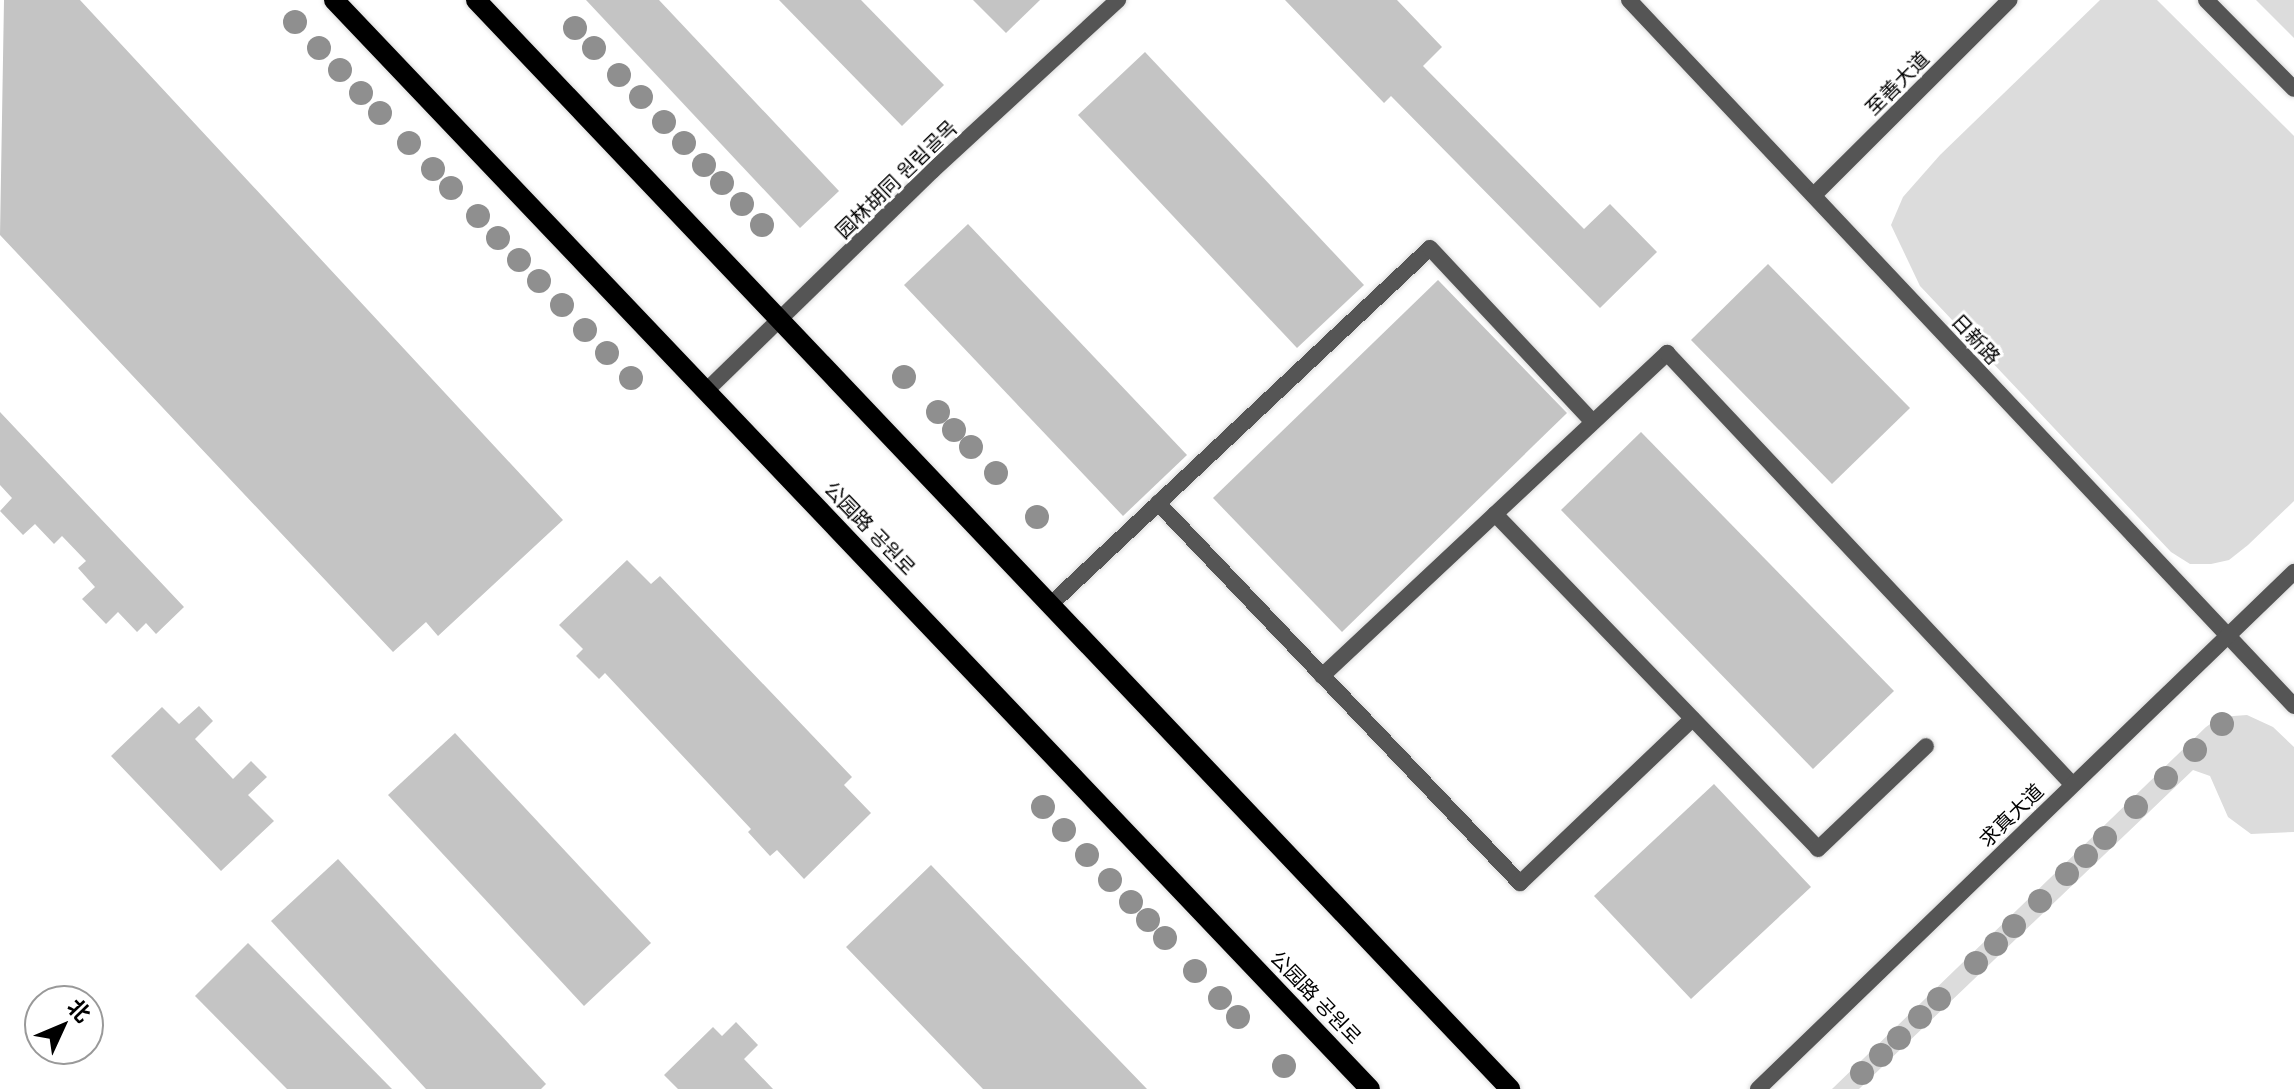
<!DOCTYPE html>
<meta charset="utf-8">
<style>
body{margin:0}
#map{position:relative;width:2294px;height:1089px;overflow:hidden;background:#fff;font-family:"Noto Sans","Noto Sans SC","Noto Sans KR",sans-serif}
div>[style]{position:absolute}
.green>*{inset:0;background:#dcdcdc}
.building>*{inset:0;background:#c4c4c4}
.roads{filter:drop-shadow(0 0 2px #dbdbdb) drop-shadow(0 0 2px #dbdbdb)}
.lane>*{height:16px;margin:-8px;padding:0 8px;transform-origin:8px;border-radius:8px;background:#555}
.street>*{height:16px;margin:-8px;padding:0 8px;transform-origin:8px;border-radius:8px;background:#555}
.primary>*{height:20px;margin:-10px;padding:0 10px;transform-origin:10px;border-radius:10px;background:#000}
.trees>*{width:24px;height:24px;margin:-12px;border-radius:50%;background:#8f8f8f}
span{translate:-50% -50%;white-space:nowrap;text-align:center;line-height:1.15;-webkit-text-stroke:6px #fff;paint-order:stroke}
.street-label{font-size:20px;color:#000}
.north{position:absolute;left:24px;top:985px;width:80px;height:80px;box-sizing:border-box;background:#fff;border:2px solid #999;border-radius:50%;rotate:46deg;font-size:22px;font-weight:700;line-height:32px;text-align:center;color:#000}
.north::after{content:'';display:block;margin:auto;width:28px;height:36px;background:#000;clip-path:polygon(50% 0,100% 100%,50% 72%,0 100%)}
</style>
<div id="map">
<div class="green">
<div style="clip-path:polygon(2100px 0,2157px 0,2294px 136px,2294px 501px,2248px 545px,2229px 560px,2211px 564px,2190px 564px,2171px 552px,1920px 286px,1891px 225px,1903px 197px,1940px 155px)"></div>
<div style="clip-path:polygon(2256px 0,2294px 0,2294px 38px)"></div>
<div style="clip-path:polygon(2247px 715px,2273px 727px,2294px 747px,2294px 832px,2251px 834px,2228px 817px,2210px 776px,2193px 770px,1859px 1089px,1832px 1089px,2206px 727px,2220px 717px)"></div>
</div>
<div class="building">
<div style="clip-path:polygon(4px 0,80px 0,563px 520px,438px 636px,426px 622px,393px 652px,0 235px)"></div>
<div style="clip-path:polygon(586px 0,659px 0,839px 191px,800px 228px)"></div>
<div style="clip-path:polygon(779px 0,861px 0,944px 85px,902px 126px)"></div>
<div style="clip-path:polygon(973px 0,1040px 0,1006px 33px)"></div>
<div style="clip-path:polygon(1285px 0,1397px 0,1442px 47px,1423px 66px,1584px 229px,1610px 204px,1657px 252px,1600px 308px,1391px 96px,1384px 103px)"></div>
<div style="clip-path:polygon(1145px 52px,1364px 285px,1297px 348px,1078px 115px)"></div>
<div style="clip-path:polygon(968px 224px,1187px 455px,1123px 516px,904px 285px)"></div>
<div style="clip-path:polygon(1768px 264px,1910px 408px,1832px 484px,1691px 340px)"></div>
<div style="clip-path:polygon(1438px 280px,1567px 413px,1342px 632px,1213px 498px)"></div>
<div style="clip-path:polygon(0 412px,184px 607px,156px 634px,146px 623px,137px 632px,118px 612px,106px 624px,82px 599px,95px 587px,78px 568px,86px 561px,62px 536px,54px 544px,35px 524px,23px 535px,0 511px,12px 498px,0 485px)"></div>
<div style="clip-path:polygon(1641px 432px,1894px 691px,1813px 769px,1561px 510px)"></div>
<div style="clip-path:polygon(627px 560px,651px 584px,660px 576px,852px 777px,844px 785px,871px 813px,804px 879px,777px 850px,770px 856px,748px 832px,751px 829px,605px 673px,599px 679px,576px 656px,583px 649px,559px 625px)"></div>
<div style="clip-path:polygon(199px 706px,213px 721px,195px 739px,233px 779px,251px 761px,267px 777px,248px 795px,274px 821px,221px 871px,111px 756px,162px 707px,179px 724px)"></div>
<div style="clip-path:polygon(455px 733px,651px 943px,584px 1006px,388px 795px)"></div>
<div style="clip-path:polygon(1714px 784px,1811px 887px,1691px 999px,1594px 896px)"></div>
<div style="clip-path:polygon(338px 859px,546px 1084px,541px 1089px,426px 1089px,271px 921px)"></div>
<div style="clip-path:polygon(931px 865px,979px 915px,1147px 1089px,983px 1089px,846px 947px)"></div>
<div style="clip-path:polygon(248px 943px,392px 1089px,287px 1089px,195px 996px)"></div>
<div style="clip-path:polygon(736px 1022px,758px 1045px,744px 1059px,773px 1089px,678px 1089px,664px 1075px,713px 1027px,722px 1036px)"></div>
</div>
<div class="roads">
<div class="lane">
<div style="left:1629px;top:0;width:970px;rotate:46.71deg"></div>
<div style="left:2206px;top:0;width:125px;rotate:45.3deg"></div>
<div style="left:1814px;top:195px;width:276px;rotate:-44.9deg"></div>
<div style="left:1158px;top:503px;width:525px;rotate:46.39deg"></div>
<div style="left:1520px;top:883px;width:238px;rotate:-43.6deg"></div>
<div style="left:1495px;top:514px;width:465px;rotate:46deg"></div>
<div style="left:1818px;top:849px;width:149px;rotate:-43.6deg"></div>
<div style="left:1050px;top:605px;width:521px;rotate:-43.21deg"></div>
<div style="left:1430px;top:248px;width:238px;rotate:46.9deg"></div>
<div style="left:1322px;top:676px;width:473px;rotate:-43.1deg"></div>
<div style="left:1667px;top:353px;width:591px;rotate:46.78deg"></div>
<div style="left:1758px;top:1089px;width:745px;rotate:-43.97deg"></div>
</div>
<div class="street">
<div style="left:706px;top:391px;width:315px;rotate:-44.2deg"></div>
<div style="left:932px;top:171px;width:253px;rotate:-42.6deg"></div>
</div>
<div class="primary">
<div style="left:334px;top:0;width:1503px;rotate:46.43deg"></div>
<div style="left:476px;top:0;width:1502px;rotate:46.48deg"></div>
</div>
</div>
<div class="trees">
<div style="left:295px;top:22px"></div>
<div style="left:575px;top:28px"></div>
<div style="left:319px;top:48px"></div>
<div style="left:594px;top:48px"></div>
<div style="left:340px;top:70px"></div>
<div style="left:619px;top:75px"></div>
<div style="left:361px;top:93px"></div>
<div style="left:641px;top:97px"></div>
<div style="left:380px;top:113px"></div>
<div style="left:664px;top:122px"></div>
<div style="left:409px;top:143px"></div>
<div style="left:684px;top:143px"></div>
<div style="left:704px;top:165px"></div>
<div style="left:433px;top:169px"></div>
<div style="left:722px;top:183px"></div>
<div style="left:451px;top:188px"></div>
<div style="left:742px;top:204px"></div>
<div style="left:478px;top:216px"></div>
<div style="left:762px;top:225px"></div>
<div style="left:498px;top:238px"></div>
<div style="left:519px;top:260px"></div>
<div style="left:539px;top:281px"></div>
<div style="left:562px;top:305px"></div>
<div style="left:585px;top:330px"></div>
<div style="left:607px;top:353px"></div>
<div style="left:904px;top:377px"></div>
<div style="left:631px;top:378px"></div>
<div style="left:938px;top:412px"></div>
<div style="left:954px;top:430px"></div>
<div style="left:971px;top:447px"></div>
<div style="left:996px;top:473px"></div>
<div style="left:1037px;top:517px"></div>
<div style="left:2222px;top:724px"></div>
<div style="left:2195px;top:750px"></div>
<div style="left:2166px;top:778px"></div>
<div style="left:1043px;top:807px"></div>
<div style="left:2136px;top:807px"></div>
<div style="left:1064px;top:830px"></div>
<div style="left:2105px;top:838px"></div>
<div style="left:1087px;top:855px"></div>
<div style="left:2086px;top:856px"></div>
<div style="left:2067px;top:874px"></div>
<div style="left:1110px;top:880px"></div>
<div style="left:2040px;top:901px"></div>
<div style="left:1131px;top:902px"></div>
<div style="left:1148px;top:920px"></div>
<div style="left:2014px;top:926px"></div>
<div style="left:1165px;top:938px"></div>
<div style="left:1996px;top:944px"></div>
<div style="left:1976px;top:963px"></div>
<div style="left:1195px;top:971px"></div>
<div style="left:1220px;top:998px"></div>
<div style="left:1939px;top:999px"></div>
<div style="left:1238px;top:1017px"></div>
<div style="left:1920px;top:1017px"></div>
<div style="left:1899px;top:1038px"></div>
<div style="left:1881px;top:1055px"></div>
<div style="left:1284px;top:1066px"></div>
<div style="left:1862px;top:1073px"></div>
</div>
<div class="street-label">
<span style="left:1897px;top:83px;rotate:-45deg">至善大道</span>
<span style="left:896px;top:179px;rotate:-44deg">园林胡同 원림골목</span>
<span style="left:1976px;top:339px;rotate:47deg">日新路</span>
<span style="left:870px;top:528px;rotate:46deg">公园路 공원로</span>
<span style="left:2011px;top:815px;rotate:-44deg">求真大道</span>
<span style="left:1316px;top:997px;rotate:46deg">公园路 공원로</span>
</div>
<div class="north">北</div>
</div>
